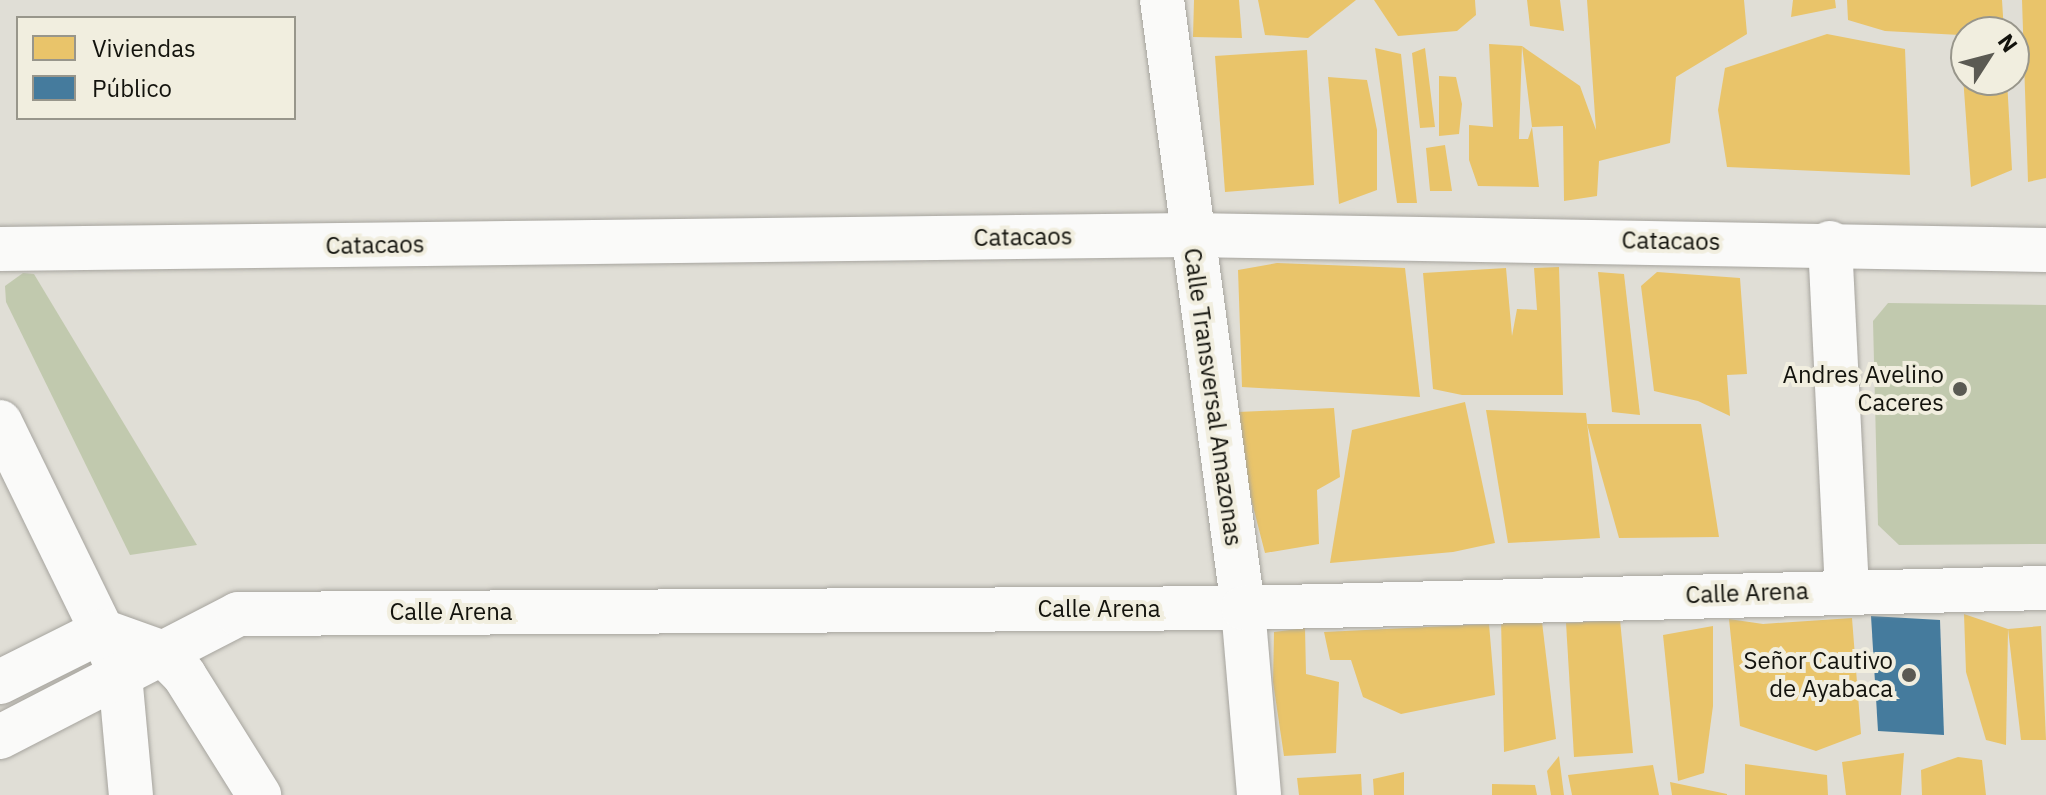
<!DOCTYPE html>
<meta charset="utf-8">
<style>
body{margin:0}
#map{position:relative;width:2046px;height:795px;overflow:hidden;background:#e0ded6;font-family:"IBM Plex Sans",sans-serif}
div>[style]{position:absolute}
.green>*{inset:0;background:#c1c9ae}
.homes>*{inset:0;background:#e9c46a}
.public>*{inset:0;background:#457b9d}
.roads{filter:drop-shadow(0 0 2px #a6a49e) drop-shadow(0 0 2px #a6a49e)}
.minor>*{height:44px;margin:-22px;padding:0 22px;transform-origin:22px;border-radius:22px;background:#fafaf9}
.dots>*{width:22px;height:22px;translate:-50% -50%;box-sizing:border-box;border:4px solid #f1eedf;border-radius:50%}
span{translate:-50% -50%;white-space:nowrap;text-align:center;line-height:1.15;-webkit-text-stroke:8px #f1eedf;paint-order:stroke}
.street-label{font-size:24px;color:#13130d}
.poi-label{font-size:24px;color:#13130d}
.right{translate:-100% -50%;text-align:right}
.legend{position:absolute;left:16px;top:16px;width:280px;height:104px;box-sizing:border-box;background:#f1eedf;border:2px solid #98968b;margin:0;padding:10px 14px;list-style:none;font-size:24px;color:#13130d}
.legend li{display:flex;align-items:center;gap:16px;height:40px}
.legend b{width:40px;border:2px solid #98968b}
.north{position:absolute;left:1950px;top:16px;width:80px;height:80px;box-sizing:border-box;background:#f1eedf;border:2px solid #98968b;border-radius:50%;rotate:54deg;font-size:22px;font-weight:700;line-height:32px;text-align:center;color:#13130d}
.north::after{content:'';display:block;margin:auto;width:28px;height:36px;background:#5b5a53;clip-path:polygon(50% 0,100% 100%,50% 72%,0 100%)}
</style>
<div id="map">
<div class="green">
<div style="clip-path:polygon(23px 273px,34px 274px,197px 545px,130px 555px,6px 302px,5px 286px)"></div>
<div style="clip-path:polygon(1888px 303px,2046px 305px,2046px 544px,1899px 545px,1878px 525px,1873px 321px)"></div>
</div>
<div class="homes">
<div style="clip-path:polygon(1194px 0,1239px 0,1242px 38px,1193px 37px)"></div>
<div style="clip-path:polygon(1258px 0,1356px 0,1308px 38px,1265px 35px)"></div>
<div style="clip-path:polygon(1374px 0,1475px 0,1476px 15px,1457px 31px,1398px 36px)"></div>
<div style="clip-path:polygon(1527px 0,1560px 0,1564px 31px,1530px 26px)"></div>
<div style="clip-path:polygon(1587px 0,1744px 0,1747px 34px,1676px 77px,1670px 143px,1599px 161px,1597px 196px,1564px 201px,1563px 126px,1532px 127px,1539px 187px,1478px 186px,1469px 160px,1469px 125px,1493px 127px,1489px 44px,1522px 46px,1519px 139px,1528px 139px,1532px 127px,1522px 46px,1580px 86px,1596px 130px)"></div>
<div style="clip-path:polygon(1793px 0,1835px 0,1836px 8px,1791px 17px)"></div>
<div style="clip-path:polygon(1847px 0,2002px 0,2004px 32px,1966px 32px,1966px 80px,2007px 80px,2012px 170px,1971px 187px,1960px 35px,1885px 31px,1848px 20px)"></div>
<div style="clip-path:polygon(2022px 0,2046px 0,2046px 178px,2028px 182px)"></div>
<div style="clip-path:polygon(1827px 34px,1905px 49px,1910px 175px,1727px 167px,1718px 110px,1725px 68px)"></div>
<div style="clip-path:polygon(1375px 48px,1401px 54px,1417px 203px,1397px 203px)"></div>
<div style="clip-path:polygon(1425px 48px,1435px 127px,1420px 128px,1412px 53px)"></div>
<div style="clip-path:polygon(1307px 50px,1314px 185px,1225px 192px,1215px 56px)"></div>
<div style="clip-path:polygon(1439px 76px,1456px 77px,1462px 104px,1459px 134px,1439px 136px)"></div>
<div style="clip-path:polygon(1328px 77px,1367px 80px,1377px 130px,1377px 190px,1339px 204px)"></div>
<div style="clip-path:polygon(1445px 145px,1452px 191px,1430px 191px,1426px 148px)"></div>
<div style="clip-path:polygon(1277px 263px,1405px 268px,1420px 397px,1242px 387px,1238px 270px)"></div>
<div style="clip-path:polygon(1559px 267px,1563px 395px,1462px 395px,1433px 389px,1423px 273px,1506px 268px,1512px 336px,1517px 309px,1537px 310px,1534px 268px)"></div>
<div style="clip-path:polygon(1598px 272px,1624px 274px,1640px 415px,1612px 412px)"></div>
<div style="clip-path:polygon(1657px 272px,1740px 278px,1747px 374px,1727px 375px,1730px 416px,1698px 401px,1654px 391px,1641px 286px)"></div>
<div style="clip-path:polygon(1465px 402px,1495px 543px,1453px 552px,1330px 563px,1352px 430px)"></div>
<div style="clip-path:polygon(1334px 408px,1340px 477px,1317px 490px,1319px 544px,1265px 553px,1248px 487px,1238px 412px)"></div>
<div style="clip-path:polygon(1486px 410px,1586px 413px,1600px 538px,1508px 543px)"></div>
<div style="clip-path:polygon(1587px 424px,1701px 424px,1719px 537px,1619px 538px)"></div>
<div style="clip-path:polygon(1964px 614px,2008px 629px,2006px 745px,1986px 740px,1966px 672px)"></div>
<div style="clip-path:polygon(1852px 618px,1861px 734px,1816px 751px,1740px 726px,1729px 619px,1763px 624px)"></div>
<div style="clip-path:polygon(1501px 619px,1542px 622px,1556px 739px,1504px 752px)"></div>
<div style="clip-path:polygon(1620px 620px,1633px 753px,1574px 757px,1566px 623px)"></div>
<div style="clip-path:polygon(1489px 624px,1495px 695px,1401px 714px,1363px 697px,1351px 660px,1330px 660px,1324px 632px)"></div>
<div style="clip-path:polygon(1713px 626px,1713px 706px,1704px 773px,1678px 781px,1663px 635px)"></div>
<div style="clip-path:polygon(2041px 626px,2046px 740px,2021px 740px,2008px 629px)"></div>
<div style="clip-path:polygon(1305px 628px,1306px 674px,1339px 682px,1336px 753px,1284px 756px,1273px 682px,1274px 632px)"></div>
<div style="clip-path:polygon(1904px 753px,1901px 795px,1846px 795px,1842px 762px)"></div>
<div style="clip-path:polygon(1559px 756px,1564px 795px,1551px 795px,1547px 771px)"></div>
<div style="clip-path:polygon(1958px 757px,1982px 760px,1986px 795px,1922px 795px,1921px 770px)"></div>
<div style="clip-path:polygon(1745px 764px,1827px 775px,1828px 795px,1745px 795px)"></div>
<div style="clip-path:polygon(1653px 765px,1659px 795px,1572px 795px,1568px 775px)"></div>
<div style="clip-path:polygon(1404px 772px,1404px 795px,1374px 795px,1373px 779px)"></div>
<div style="clip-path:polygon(1361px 774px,1362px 795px,1299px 795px,1297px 778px)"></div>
<div style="clip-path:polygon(1670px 782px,1727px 794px,1727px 795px,1672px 795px)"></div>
<div style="clip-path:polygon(1492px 784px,1535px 785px,1537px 795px,1492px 795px)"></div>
</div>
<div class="public">
<div style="clip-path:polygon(1871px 616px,1940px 620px,1944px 735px,1878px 731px)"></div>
</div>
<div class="roads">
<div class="minor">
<div style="left:1162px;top:0;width:613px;rotate:82.41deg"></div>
<div style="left:1243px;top:608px;width:188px;rotate:85.1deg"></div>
<div style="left:1830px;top:243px;width:347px;rotate:87.2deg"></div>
<div style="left:0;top:249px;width:1190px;rotate:-0.67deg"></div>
<div style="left:1190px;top:235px;width:856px;rotate:1deg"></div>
<div style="left:0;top:422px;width:233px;rotate:64deg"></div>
<div style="left:102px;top:631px;width:63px;rotate:19.6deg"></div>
<div style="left:161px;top:652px;width:33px;rotate:45deg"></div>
<div style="left:184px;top:675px;width:142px;rotate:58deg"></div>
<div style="left:0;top:682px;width:114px;rotate:-26.6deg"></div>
<div style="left:102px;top:631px;width:48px;rotate:67.8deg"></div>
<div style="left:120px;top:675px;width:121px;rotate:84.8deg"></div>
<div style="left:0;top:737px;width:268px;rotate:-27.3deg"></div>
<div style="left:238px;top:614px;width:1005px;rotate:-0.34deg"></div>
<div style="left:1243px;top:608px;width:803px;rotate:-1.43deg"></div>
</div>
</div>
<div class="dots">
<div style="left:1960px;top:389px;background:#5b5a53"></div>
<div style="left:1909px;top:675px;background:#5b5a53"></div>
</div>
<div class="street-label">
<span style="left:1023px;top:237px;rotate:-1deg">Catacaos</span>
<span style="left:1671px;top:241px;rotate:1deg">Catacaos</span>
<span style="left:375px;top:245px;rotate:-1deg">Catacaos</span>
<span style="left:1213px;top:397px;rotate:82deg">Calle Transversal Amazonas</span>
<span style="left:1747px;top:593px;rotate:-2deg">Calle Arena</span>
<span style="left:1099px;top:609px">Calle Arena</span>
<span style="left:451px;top:612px">Calle Arena</span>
</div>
<div class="poi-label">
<span class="right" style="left:1944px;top:389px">Andres Avelino<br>Caceres</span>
<span class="right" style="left:1893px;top:675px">Señor Cautivo<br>de Ayabaca</span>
</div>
<ul class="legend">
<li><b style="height:22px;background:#e9c46a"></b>Viviendas</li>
<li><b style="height:22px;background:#457b9d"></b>Público</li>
</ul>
<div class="north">N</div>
</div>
